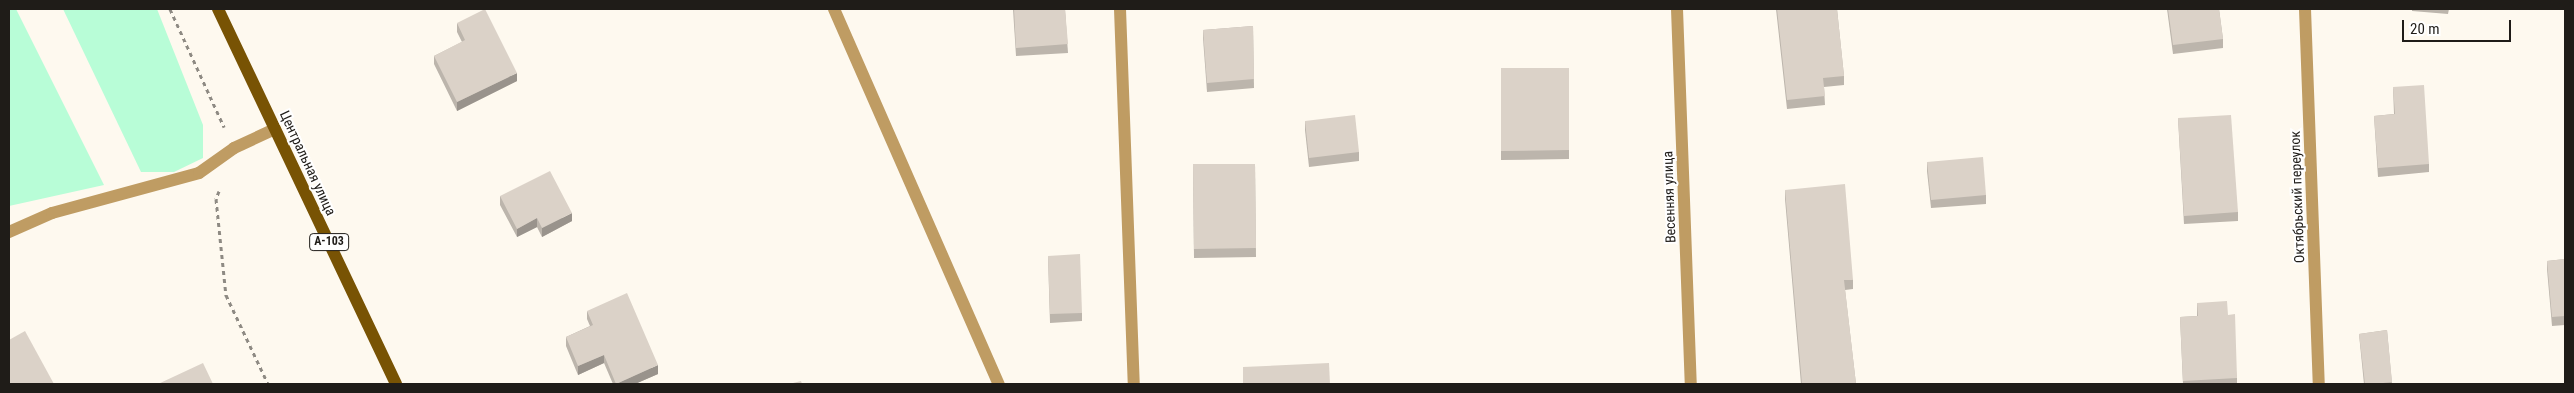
<!DOCTYPE html>
<meta charset="utf-8">
<style>
body{margin:0}
#map{position:relative;width:2574px;height:393px;overflow:hidden;background:#fef9ef;font-family:"Roboto Condensed",sans-serif}
div>[style]{position:absolute}
.green>*{inset:0;background:#b8fdd7}
.path>*{height:3px;margin-top:-1.5px;transform-origin:0;background:repeating-linear-gradient(90deg,#8e8a83 0 4px,transparent 0 8px)}
.lane>*{height:12px;margin:-6px;padding:0 6px;transform-origin:6px;border-radius:6px;background:#bf9c63}
.street>*{height:12px;margin:-6px;padding:0 6px;transform-origin:6px;border-radius:6px;background:#bf9c63}
.primary>*{height:12px;margin:-6px;padding:0 6px;transform-origin:6px;border-radius:6px;background:#785304}
.wall>*{inset:0;background:#bcb5ac}
.shaded-wall>*{inset:0;background:#99938c}
.building>*{inset:0;background:#dbd2c8}
span{translate:-50% -50%;white-space:nowrap;text-align:center;line-height:1.15;-webkit-text-stroke:4px #fff;paint-order:stroke}
.shield-label span{padding:1px 4px;background:#fff;border:1px solid;border-radius:4px;-webkit-text-stroke-width:0}
.shield-label{font-size:12px;color:#1f1c18;font-weight:700}
.street-label{font-size:14px;color:#1f1c18}
.frame{position:absolute;inset:0;border:10px solid #1f1c18;pointer-events:none}
.scale{position:absolute;left:2402px;top:20px;width:109px;height:22px;box-sizing:border-box;border:2px solid #1f1c18;border-top:0;padding-left:6px;font-size:15px;line-height:18px;white-space:nowrap;color:#1f1c18;-webkit-text-stroke:4px #fff;paint-order:stroke}
</style>
<div id="map">
<div class="green">
<div style="clip-path:polygon(9px 9px,16px 9px,104px 185px,9px 206px)"></div>
<div style="clip-path:polygon(63px 9px,157px 9px,203px 125px,203px 158px,174px 172px,141px 172px)"></div>
</div>
<div class="path">
<div style="left:170px;top:9px;width:130px;rotate:65.4deg"></div>
<div style="left:219px;top:191px;width:9px;rotate:111deg"></div>
<div style="left:216px;top:199px;width:97px;rotate:84.1deg"></div>
<div style="left:226px;top:295px;width:98px;rotate:64.7deg"></div>
</div>
<div class="lane">
<div style="left:1120px;top:9px;width:375px;rotate:87.9deg"></div>
</div>
<div class="street">
<div style="left:834px;top:9px;width:410px;rotate:66.3deg"></div>
<div style="left:1677px;top:9px;width:375px;rotate:87.9deg"></div>
<div style="left:2305px;top:9px;width:375px;rotate:87.9deg"></div>
<div style="left:9px;top:232px;width:47px;rotate:-23.8deg"></div>
<div style="left:52px;top:213px;width:152px;rotate:-15.2deg"></div>
<div style="left:199px;top:173px;width:43px;rotate:-35.5deg"></div>
<div style="left:234px;top:148px;width:45px;rotate:-24.9deg"></div>
</div>
<div class="primary">
<div style="left:218px;top:9px;width:415px;rotate:64.6deg"></div>
</div>
<div class="wall">
<div style="clip-path:polygon(1013px 9px,1065px 9px,1068px 53px,1016px 56px)"></div>
<div style="clip-path:polygon(1776px 9px,1837px 9px,1844px 76px,1844px 85px,1824px 87px,1825px 105px,1787px 109px)"></div>
<div style="clip-path:polygon(2167px 9px,2219px 9px,2223px 39px,2223px 48px,2173px 54px)"></div>
<div style="clip-path:polygon(2412px 9px,2449px 9px,2448px 14px,2412px 11px)"></div>
<div style="clip-path:polygon(457px 23px,517px 81px,457px 111px,434px 64px,434px 56px,462px 42px,457px 32px)"></div>
<div style="clip-path:polygon(1253px 26px,1254px 88px,1207px 92px,1203px 38px,1203px 30px)"></div>
<div style="clip-path:polygon(1501px 68px,1569px 68px,1569px 159px,1501px 160px)"></div>
<div style="clip-path:polygon(2393px 87px,2429px 164px,2429px 172px,2378px 177px,2374px 116px,2394px 114px)"></div>
<div style="clip-path:polygon(2178px 118px,2238px 212px,2238px 221px,2184px 224px)"></div>
<div style="clip-path:polygon(1305px 121px,1359px 152px,1359px 161px,1309px 167px,1305px 130px)"></div>
<div style="clip-path:polygon(1927px 162px,1986px 195px,1986px 204px,1931px 208px,1927px 171px)"></div>
<div style="clip-path:polygon(1193px 164px,1255px 164px,1256px 257px,1194px 258px)"></div>
<div style="clip-path:polygon(1785px 190px,1853px 280px,1853px 289px,1845px 290px,1856px 384px,1801px 384px,1785px 199px)"></div>
<div style="clip-path:polygon(500px 196px,572px 221px,542px 237px,537px 227px,517px 237px,500px 205px)"></div>
<div style="clip-path:polygon(1048px 256px,1082px 313px,1082px 321px,1050px 323px)"></div>
<div style="clip-path:polygon(2565px 259px,2565px 325px,2552px 326px,2547px 269px,2547px 261px)"></div>
<div style="clip-path:polygon(2197px 303px,2228px 315px,2237px 378px,2237px 384px,2183px 384px,2180px 317px,2197px 316px)"></div>
<div style="clip-path:polygon(587px 311px,658px 374px,635px 384px,613px 384px,604px 363px,578px 375px,566px 346px,566px 337px,590px 326px,587px 319px)"></div>
<div style="clip-path:polygon(2387px 330px,2392px 384px,2364px 384px,2359px 334px)"></div>
</div>
<div class="shaded-wall">
<div style="clip-path:polygon(517px 73px,517px 81px,457px 111px,457px 102px)"></div>
<div style="clip-path:polygon(572px 213px,572px 221px,542px 237px,542px 228px)"></div>
<div style="clip-path:polygon(537px 218px,537px 227px,517px 237px,517px 229px)"></div>
<div style="clip-path:polygon(604px 355px,604px 363px,578px 375px,578px 366px)"></div>
<div style="clip-path:polygon(658px 365px,658px 374px,635px 384px,616px 384px)"></div>
</div>
<div class="building">
<div style="clip-path:polygon(485px 9px,517px 73px,457px 102px,434px 56px,465px 40px,457px 23px)"></div>
<div style="clip-path:polygon(1014px 9px,1065px 9px,1068px 44px,1016px 48px)"></div>
<div style="clip-path:polygon(1777px 9px,1837px 9px,1844px 76px,1823px 78px,1825px 96px,1787px 100px)"></div>
<div style="clip-path:polygon(2168px 9px,2219px 9px,2223px 39px,2173px 45px)"></div>
<div style="clip-path:polygon(1253px 26px,1254px 79px,1207px 83px,1203px 30px)"></div>
<div style="clip-path:polygon(1501px 68px,1569px 68px,1569px 150px,1501px 151px)"></div>
<div style="clip-path:polygon(2424px 85px,2429px 164px,2378px 168px,2374px 116px,2395px 114px,2393px 87px)"></div>
<div style="clip-path:polygon(1355px 115px,1359px 152px,1309px 158px,1305px 121px)"></div>
<div style="clip-path:polygon(2231px 115px,2238px 212px,2184px 216px,2178px 118px)"></div>
<div style="clip-path:polygon(1983px 157px,1986px 195px,1931px 200px,1927px 162px)"></div>
<div style="clip-path:polygon(1193px 164px,1255px 164px,1256px 248px,1194px 249px)"></div>
<div style="clip-path:polygon(550px 171px,572px 213px,542px 228px,537px 218px,517px 229px,500px 196px)"></div>
<div style="clip-path:polygon(1845px 184px,1853px 280px,1844px 280px,1856px 384px,1802px 384px,1785px 190px)"></div>
<div style="clip-path:polygon(1080px 254px,1082px 313px,1050px 314px,1048px 256px)"></div>
<div style="clip-path:polygon(2565px 259px,2565px 316px,2552px 317px,2547px 261px)"></div>
<div style="clip-path:polygon(627px 293px,658px 365px,616px 384px,604px 355px,578px 366px,566px 337px,593px 325px,587px 311px)"></div>
<div style="clip-path:polygon(2227px 301px,2228px 315px,2235px 314px,2237px 378px,2183px 381px,2180px 317px,2198px 316px,2197px 303px)"></div>
<div style="clip-path:polygon(2387px 330px,2392px 382px,2374px 384px,2365px 384px,2359px 334px)"></div>
<div style="clip-path:polygon(25px 331px,54px 384px,9px 384px,9px 340px)"></div>
<div style="clip-path:polygon(203px 363px,213px 384px,158px 384px)"></div>
<div style="clip-path:polygon(1329px 363px,1330px 384px,1243px 384px,1243px 367px)"></div>
<div style="clip-path:polygon(801px 381px,802px 384px,789px 384px)"></div>
</div>
<div class="shield-label">
<span style="left:329px;top:242px">А-103</span>
</div>
<div class="street-label">
<span style="left:308px;top:163px;rotate:65deg">Центральная улица</span>
<span style="left:1669px;top:197px;rotate:-92deg">Весенняя улица</span>
<span style="left:2297px;top:197px;rotate:-92deg">Октябрьский переулок</span>
</div>
<div class="frame"></div>
<div class="scale">20 m</div>
</div>
